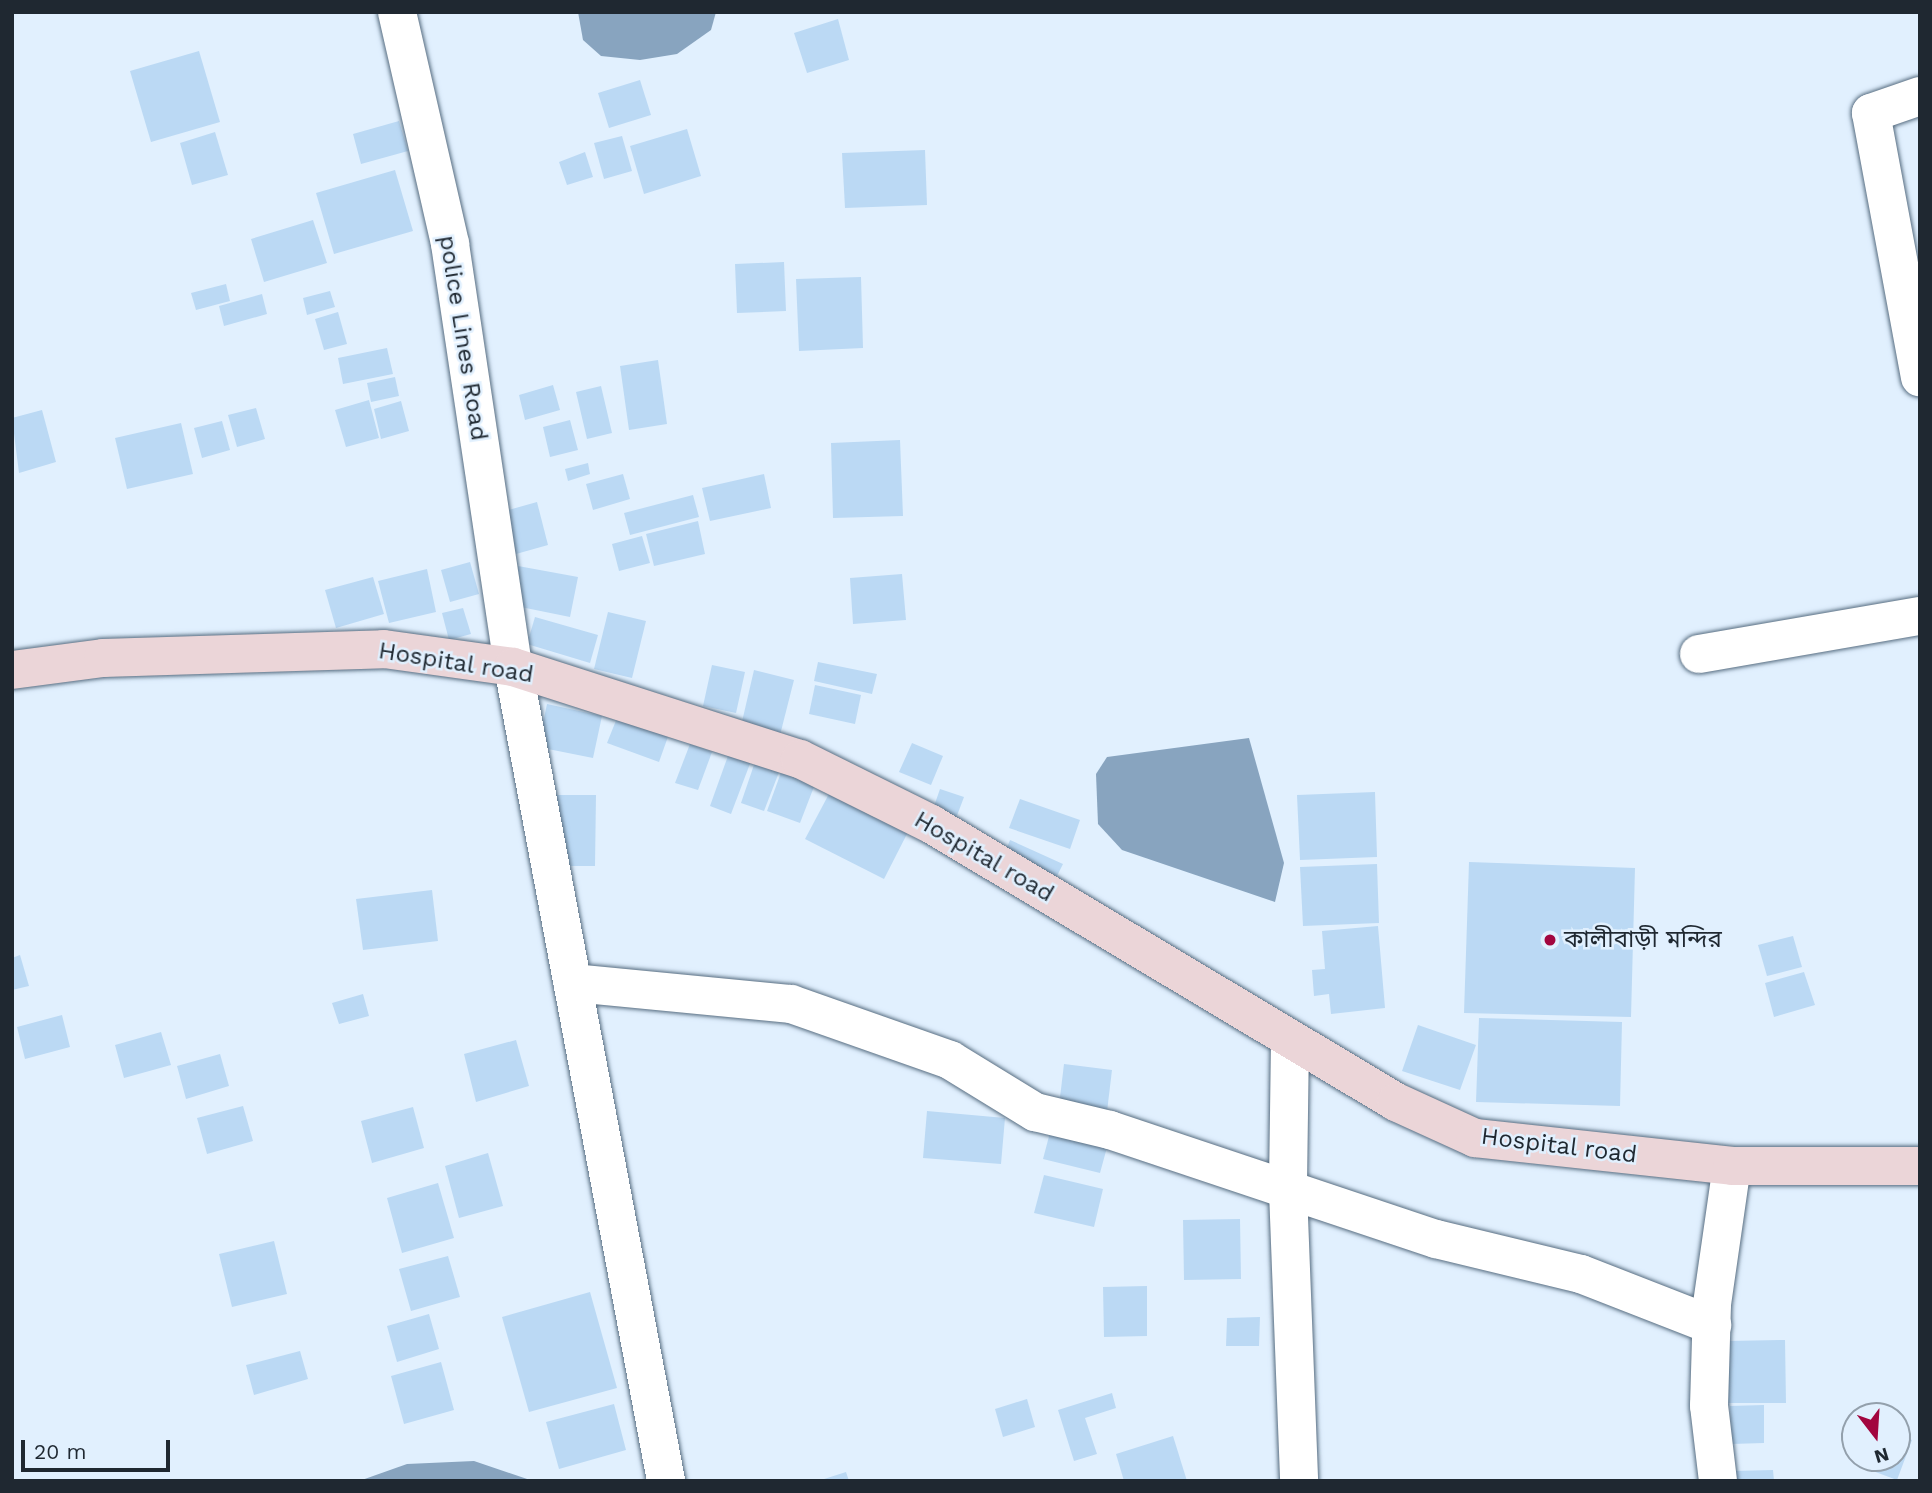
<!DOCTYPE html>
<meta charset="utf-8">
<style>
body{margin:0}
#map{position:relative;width:1932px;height:1493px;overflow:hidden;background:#e1f0fe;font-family:"Work Sans","Noto Sans Bengali",sans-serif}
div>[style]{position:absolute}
.water>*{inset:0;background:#88a4bf}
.building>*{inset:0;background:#bbd9f4}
.roads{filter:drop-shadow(0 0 2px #576d81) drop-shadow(0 0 2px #576d81)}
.street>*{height:38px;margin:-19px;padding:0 19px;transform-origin:19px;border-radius:19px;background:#fff}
.secondary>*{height:38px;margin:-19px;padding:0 19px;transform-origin:19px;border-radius:19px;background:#ebd5d8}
.dots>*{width:19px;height:19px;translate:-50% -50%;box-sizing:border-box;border:4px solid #e1f0fe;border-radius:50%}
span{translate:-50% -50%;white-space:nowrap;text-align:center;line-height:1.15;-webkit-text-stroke:5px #e1f0fe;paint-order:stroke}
.street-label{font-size:24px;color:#1f2831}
.poi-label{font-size:24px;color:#1f2831}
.left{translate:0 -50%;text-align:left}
.frame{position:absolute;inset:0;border:14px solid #1f2831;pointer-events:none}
.north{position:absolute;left:1841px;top:1402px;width:70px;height:70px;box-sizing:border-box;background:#e1f0fe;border:2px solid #93a0ac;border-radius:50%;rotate:163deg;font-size:19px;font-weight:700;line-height:28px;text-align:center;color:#1f2831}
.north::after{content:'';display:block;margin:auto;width:24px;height:32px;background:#a2063f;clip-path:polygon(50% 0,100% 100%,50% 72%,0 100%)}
.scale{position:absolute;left:21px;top:1440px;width:149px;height:32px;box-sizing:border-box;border:4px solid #1f2831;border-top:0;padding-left:9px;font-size:21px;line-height:24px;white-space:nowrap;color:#1f2831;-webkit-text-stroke:5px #e1f0fe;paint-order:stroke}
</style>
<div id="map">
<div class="water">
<div style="clip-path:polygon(578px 12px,716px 12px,711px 30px,677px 54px,640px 60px,601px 56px,583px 40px)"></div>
<div style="clip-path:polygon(1249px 738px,1284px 863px,1275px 902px,1122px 850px,1098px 824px,1096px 774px,1107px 757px)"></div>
<div style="clip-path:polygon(474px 1461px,533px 1481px,359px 1481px,407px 1464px)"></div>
</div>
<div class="building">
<div style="clip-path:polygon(838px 19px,849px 60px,807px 73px,794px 33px)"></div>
<div style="clip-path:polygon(199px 51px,220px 122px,151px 142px,130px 71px)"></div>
<div style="clip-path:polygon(640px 80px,651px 115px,609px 128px,598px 93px)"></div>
<div style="clip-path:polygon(399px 121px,408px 151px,361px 164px,353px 134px)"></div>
<div style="clip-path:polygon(687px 129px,701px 176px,644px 194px,630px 146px)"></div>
<div style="clip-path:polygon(215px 132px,228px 175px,192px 185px,180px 143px)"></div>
<div style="clip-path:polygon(622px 136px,632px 171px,604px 179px,594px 143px)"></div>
<div style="clip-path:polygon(925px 150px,927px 205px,845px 208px,842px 153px)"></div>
<div style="clip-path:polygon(585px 152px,593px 177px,567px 185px,559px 162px)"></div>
<div style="clip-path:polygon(395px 170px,413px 231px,334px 254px,316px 193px)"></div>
<div style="clip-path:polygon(313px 220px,327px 263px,264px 282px,251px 239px)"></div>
<div style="clip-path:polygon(784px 262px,786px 311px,737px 313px,735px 264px)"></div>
<div style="clip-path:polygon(861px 277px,863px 348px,799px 351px,796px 279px)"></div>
<div style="clip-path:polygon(226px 284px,230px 301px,196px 310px,191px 293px)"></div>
<div style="clip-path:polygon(330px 291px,335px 307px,307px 315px,303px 298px)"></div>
<div style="clip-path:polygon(262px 294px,267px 314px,224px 326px,219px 306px)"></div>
<div style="clip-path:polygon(338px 312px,347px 344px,324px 350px,315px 319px)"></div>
<div style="clip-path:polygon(387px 348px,393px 374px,343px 384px,338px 358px)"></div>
<div style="clip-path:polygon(658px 360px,667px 424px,629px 430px,620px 366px)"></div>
<div style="clip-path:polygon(395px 377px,399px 396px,371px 402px,367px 383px)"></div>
<div style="clip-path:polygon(553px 385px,560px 410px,525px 420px,519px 395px)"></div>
<div style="clip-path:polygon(601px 386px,612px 433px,587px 439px,576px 392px)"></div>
<div style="clip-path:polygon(369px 400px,379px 438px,346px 447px,335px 410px)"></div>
<div style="clip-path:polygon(401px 401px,409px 431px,381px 439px,374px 409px)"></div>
<div style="clip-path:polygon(256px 408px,265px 439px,237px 447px,228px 415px)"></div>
<div style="clip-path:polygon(42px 410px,56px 462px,19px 473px,12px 418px)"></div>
<div style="clip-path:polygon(570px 420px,578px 450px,550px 457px,543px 427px)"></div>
<div style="clip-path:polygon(222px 421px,230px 450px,202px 458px,194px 428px)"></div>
<div style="clip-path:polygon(181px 423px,193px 474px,127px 489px,115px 438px)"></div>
<div style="clip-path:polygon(900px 440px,903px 516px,833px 518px,831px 443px)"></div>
<div style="clip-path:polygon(588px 463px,590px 474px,568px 481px,565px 469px)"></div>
<div style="clip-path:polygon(623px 474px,630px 499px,593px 510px,586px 484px)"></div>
<div style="clip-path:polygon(764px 474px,771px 508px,710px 521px,702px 488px)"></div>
<div style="clip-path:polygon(693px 495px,699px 517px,630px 535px,624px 513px)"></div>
<div style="clip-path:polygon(537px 502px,548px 545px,516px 554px,505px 511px)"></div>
<div style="clip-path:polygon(698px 521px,705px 554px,654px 566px,646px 534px)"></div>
<div style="clip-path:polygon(642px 536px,650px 563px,619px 571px,612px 544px)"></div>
<div style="clip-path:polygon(470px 562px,479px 594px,450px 602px,441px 570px)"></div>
<div style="clip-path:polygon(518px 566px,578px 577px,570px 617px,511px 605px)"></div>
<div style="clip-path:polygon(427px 569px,436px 612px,389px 623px,378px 581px)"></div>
<div style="clip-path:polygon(902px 574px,906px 620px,853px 624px,850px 578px)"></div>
<div style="clip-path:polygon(373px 577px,384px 614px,336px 628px,325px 590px)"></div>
<div style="clip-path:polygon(463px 608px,471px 634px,449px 640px,442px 613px)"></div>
<div style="clip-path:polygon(608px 612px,646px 621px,632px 678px,594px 669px)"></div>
<div style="clip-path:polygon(535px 617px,598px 635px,590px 663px,527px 644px)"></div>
<div style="clip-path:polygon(818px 662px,877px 674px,872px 694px,814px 681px)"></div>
<div style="clip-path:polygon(712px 665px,745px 672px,736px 713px,703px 706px)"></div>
<div style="clip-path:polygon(754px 670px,794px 680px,780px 735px,741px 726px)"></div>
<div style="clip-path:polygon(815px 685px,861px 695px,855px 724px,809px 714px)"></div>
<div style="clip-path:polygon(547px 704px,602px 716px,593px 758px,538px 747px)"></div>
<div style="clip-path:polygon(619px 713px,670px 731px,659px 762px,607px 743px)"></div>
<div style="clip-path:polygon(912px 743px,943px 756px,931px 785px,899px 772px)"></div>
<div style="clip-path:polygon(690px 744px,712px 752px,698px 790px,675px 783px)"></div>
<div style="clip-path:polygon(729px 753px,751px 761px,731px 814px,710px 806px)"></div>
<div style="clip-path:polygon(756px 759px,781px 767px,764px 811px,741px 803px)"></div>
<div style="clip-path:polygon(783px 767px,817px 779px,800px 823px,767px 811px)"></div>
<div style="clip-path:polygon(940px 789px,964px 797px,955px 821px,932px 812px)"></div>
<div style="clip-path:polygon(830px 792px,908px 832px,884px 879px,805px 839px)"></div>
<div style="clip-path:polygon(1375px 792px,1377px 857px,1300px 860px,1297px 795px)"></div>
<div style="clip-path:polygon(556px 795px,596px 795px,595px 866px,555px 866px)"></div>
<div style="clip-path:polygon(1020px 799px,1080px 820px,1070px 849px,1009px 828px)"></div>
<div style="clip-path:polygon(1010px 840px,1063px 864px,1056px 878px,1004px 855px)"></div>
<div style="clip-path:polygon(1469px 862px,1635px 868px,1631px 1017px,1464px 1013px)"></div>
<div style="clip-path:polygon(1377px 864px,1379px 923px,1303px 926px,1300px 867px)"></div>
<div style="clip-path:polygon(432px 890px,438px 941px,363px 950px,356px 899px)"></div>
<div style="clip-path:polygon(1378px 926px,1385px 1008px,1331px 1014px,1329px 994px,1314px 996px,1312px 970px,1325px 969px,1322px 931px)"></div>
<div style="clip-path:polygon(1793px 936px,1802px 967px,1767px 976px,1758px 945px)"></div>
<div style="clip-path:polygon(20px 955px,29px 986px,12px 990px,12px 958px)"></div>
<div style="clip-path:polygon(1804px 972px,1815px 1005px,1774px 1017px,1765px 983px)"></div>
<div style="clip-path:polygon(363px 994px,369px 1016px,339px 1024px,332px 1003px)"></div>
<div style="clip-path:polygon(62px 1015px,70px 1047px,25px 1059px,17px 1027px)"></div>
<div style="clip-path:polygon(1479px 1018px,1622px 1022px,1620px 1106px,1476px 1102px)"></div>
<div style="clip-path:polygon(1418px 1025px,1476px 1045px,1460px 1090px,1402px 1071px)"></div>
<div style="clip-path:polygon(161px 1032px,171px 1065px,124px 1078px,115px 1045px)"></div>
<div style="clip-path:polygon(516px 1040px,529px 1086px,476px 1102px,464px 1054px)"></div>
<div style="clip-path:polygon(220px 1054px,229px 1086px,186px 1099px,177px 1066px)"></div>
<div style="clip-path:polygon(1064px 1064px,1112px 1070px,1106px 1120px,1058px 1114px)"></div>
<div style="clip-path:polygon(243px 1106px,253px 1141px,207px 1154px,197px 1118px)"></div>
<div style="clip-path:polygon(413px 1107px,424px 1148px,372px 1163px,361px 1121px)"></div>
<div style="clip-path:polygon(927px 1111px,1005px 1118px,1001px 1164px,923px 1158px)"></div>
<div style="clip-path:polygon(1052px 1125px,1109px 1140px,1100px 1173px,1043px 1159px)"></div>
<div style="clip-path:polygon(488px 1153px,503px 1206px,459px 1218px,445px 1166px)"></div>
<div style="clip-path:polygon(1044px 1175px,1103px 1189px,1094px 1227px,1034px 1213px)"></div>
<div style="clip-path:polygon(438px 1183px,454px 1238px,402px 1253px,387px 1198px)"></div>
<div style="clip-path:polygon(1240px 1219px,1241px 1279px,1184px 1280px,1183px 1220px)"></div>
<div style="clip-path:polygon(274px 1241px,287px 1294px,232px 1307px,219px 1254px)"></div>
<div style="clip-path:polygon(448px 1256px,460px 1297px,411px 1311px,399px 1269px)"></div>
<div style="clip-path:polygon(1147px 1286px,1147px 1336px,1104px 1337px,1103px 1287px)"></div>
<div style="clip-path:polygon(590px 1292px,617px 1388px,529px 1412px,502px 1317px)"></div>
<div style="clip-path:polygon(429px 1314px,439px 1349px,397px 1362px,387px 1326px)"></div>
<div style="clip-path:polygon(1260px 1317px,1259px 1346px,1226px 1346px,1227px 1318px)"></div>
<div style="clip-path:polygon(1785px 1340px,1786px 1403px,1728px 1403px,1728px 1341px)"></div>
<div style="clip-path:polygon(300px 1351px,308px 1379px,254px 1395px,246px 1365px)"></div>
<div style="clip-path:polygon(441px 1362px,454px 1410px,404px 1424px,391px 1376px)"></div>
<div style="clip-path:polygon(1112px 1393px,1116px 1408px,1085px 1418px,1097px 1454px,1074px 1461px,1058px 1410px)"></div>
<div style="clip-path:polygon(1027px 1399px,1035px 1427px,1003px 1437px,995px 1409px)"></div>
<div style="clip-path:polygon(614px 1404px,626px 1450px,559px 1469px,546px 1422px)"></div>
<div style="clip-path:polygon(1764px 1405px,1764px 1443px,1731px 1444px,1730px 1406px)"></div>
<div style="clip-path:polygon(1897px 1434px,1912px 1440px,1897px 1480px,1854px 1464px,1856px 1458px,1897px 1458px)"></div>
<div style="clip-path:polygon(1173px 1436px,1187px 1481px,1124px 1481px,1116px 1454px)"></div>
<div style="clip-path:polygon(1773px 1470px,1774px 1481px,1732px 1481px,1732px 1471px)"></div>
<div style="clip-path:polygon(846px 1472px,849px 1481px,821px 1481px,821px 1480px)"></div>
</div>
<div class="roads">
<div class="street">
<div style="left:397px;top:12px;width:238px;rotate:77.1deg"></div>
<div style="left:450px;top:244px;width:428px;rotate:81.5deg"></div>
<div style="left:513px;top:667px;width:828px;rotate:79.35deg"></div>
<div style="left:1920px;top:96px;width:52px;rotate:160.9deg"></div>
<div style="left:1871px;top:113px;width:269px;rotate:79.5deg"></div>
<div style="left:1699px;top:654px;width:224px;rotate:-9.8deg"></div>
<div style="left:573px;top:983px;width:219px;rotate:5.5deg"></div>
<div style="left:791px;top:1004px;width:169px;rotate:19.4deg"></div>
<div style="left:950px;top:1060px;width:100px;rotate:31.5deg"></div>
<div style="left:1035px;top:1112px;width:77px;rotate:13.5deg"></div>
<div style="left:1110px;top:1130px;width:344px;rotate:18.5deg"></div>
<div style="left:1436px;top:1239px;width:149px;rotate:13.6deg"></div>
<div style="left:1581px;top:1274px;width:141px;rotate:21.3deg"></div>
<div style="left:1290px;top:1041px;width:150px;rotate:90.8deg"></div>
<div style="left:1288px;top:1191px;width:290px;rotate:87.8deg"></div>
<div style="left:1718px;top:1481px;width:76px;rotate:-96.8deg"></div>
<div style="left:1709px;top:1406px;width:102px;rotate:-88.3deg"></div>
<div style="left:1712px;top:1304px;width:139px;rotate:-81.8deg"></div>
</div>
<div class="secondary">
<div style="left:12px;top:670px;width:92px;rotate:-7.5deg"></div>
<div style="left:103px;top:658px;width:281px;rotate:-1.8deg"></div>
<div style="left:384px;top:649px;width:130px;rotate:7.9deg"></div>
<div style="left:513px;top:667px;width:301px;rotate:17.8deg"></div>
<div style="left:800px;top:759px;width:146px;rotate:26.4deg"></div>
<div style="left:931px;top:824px;width:542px;rotate:30.87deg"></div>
<div style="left:1396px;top:1102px;width:87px;rotate:24.5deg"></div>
<div style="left:1475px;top:1138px;width:259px;rotate:6.2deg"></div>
<div style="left:1732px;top:1166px;width:188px"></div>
</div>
</div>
<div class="dots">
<div style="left:1550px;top:940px;background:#a2063f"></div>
</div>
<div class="street-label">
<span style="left:463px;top:338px;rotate:81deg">police Lines Road</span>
<span style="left:456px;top:663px;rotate:9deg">Hospital road</span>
<span style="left:984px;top:857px;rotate:30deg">Hospital road</span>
<span style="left:1559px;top:1146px;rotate:7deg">Hospital road</span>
</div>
<div class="poi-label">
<span class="left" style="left:1564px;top:940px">কালীবাড়ী মন্দির</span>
</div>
<div class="frame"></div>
<div class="north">N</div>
<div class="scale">20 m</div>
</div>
